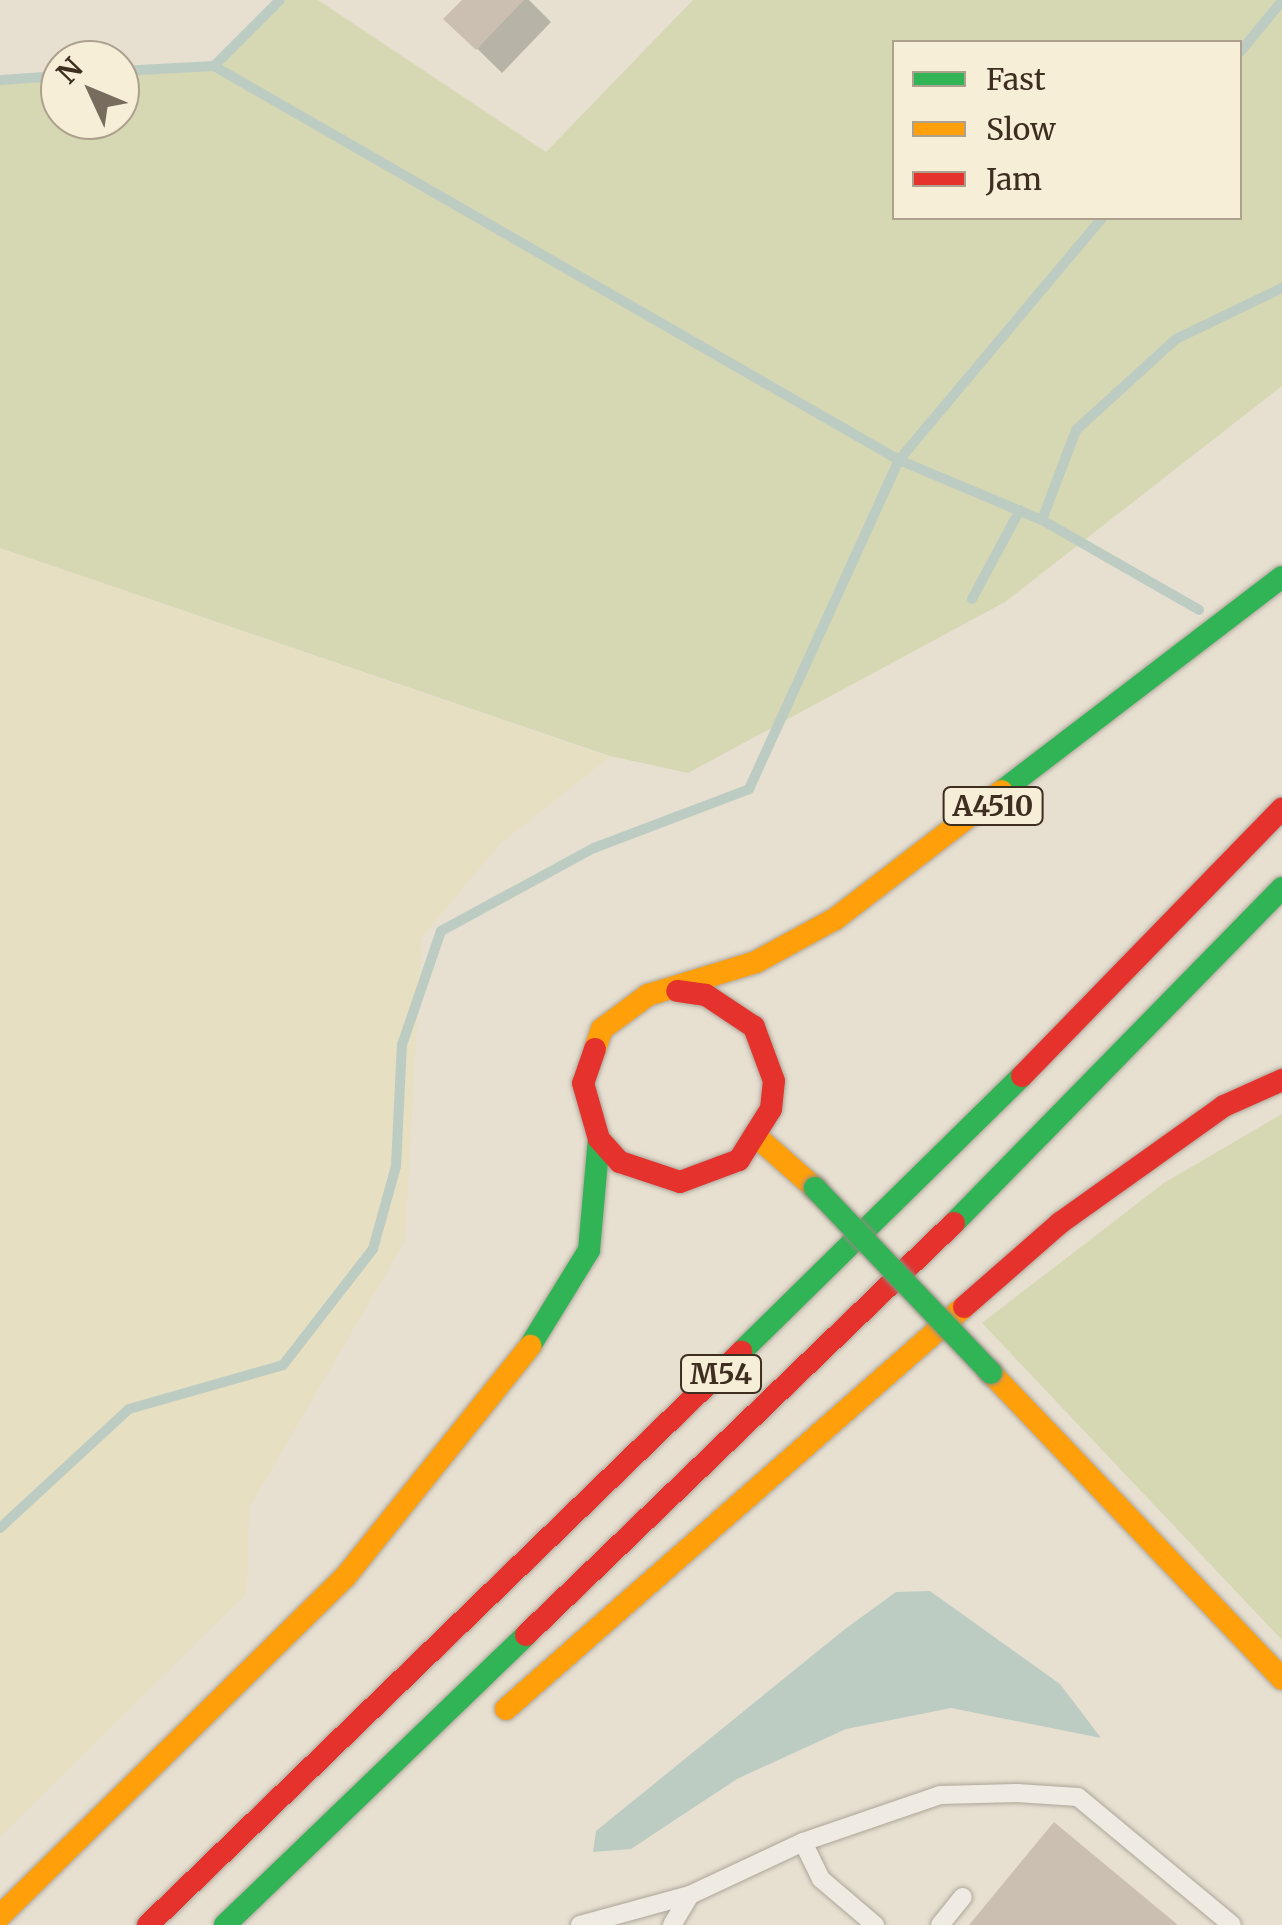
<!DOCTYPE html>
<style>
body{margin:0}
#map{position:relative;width:1282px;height:1925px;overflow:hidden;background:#e7e0d1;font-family:Merriweather,serif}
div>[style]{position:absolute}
.farmland>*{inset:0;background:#e6dfc2}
.green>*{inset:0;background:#d6d7b3}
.water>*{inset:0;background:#bcccc2}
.shadow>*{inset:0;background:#0003}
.stream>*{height:10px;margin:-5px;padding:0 5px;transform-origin:5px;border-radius:5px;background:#bcccc2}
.building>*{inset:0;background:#cbbfb2}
.roads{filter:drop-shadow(0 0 2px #ada599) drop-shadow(0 0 2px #ada599)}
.lane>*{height:18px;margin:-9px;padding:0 9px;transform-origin:9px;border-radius:9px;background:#efebe3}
.fast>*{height:22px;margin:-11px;padding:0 11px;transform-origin:11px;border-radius:11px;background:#30b455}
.slow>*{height:22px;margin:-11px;padding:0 11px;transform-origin:11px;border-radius:11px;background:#ff9f0a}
.jam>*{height:22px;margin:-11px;padding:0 11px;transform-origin:11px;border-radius:11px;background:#e5322d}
.bridges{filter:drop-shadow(0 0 2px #928b80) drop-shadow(0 0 2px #928b80)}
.fast-bridge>*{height:22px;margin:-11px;padding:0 11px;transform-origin:11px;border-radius:11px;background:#30b455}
span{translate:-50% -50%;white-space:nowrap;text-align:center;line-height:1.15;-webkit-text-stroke:8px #f7eed8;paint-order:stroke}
.shield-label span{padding:2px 8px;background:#f7eed8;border:2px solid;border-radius:8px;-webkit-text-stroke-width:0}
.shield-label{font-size:28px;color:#3d2e20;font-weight:700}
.legend{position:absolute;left:892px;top:40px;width:350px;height:180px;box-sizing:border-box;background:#f7eed8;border:2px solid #ada18e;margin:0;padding:12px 18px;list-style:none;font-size:30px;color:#3d2e20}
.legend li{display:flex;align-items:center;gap:20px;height:50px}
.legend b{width:50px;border:2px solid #ada18e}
.north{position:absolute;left:40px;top:40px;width:100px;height:100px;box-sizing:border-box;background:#f7eed8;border:2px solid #ada18e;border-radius:50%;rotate:314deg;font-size:28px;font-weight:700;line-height:40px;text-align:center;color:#3d2e20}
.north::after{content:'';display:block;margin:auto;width:35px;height:45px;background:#786c5e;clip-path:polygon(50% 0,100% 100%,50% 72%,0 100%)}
</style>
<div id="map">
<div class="farmland">
<div style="clip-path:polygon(0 548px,610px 757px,500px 844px,422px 937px,405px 1241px,249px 1508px,247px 1593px,0 1837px)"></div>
</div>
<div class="green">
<div style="clip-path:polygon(evenodd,280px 0,318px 0,546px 152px,693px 0,1282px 0,1282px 386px,1005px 602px,688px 773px,610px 756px,0 548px,0 80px,60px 76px,60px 120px,120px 120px,120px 71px,214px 66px,280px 0,894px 42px,1240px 42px,1240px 218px,894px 218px,894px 42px)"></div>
<div style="clip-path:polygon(1282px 1114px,1282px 1640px,982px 1323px,1164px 1183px)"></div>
</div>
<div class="water">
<div style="clip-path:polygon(930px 1591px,1060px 1684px,1101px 1738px,951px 1708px,846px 1729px,737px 1779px,631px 1849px,593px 1852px,596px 1831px,845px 1629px,896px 1592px)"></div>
</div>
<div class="shadow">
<div style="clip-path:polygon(465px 0,529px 0,551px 22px,502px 73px,447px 19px)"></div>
</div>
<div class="stream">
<div style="left:1240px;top:52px;width:66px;rotate:-50.5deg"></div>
<div style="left:214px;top:66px;width:93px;rotate:-45deg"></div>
<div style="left:120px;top:71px;width:94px;rotate:-3deg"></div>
<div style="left:214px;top:66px;width:790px;rotate:29.91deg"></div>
<div style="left:899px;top:460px;width:155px;rotate:22.8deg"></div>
<div style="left:1042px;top:520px;width:181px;rotate:29.8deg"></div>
<div style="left:0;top:80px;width:60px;rotate:-3.8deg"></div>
<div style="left:1042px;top:520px;width:96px;rotate:-69.3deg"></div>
<div style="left:1076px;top:430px;width:135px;rotate:-42.3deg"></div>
<div style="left:1176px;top:339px;width:118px;rotate:-25.7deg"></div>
<div style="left:972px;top:599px;width:101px;rotate:-61.7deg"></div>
<div style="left:0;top:1528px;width:176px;rotate:-42.7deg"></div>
<div style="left:129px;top:1409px;width:160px;rotate:-15.9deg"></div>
<div style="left:283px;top:1365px;width:147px;rotate:-52.2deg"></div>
<div style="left:373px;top:1249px;width:86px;rotate:-74.5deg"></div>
<div style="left:396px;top:1166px;width:121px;rotate:-87.2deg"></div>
<div style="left:402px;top:1045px;width:120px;rotate:-71.1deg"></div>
<div style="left:441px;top:931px;width:174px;rotate:-28.5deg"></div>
<div style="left:594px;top:848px;width:166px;rotate:-20.8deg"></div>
<div style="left:749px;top:789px;width:362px;rotate:-65.5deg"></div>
<div style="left:899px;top:460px;width:316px;rotate:-50deg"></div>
</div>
<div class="building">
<div style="clip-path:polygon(462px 0,524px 0,476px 50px,443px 19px)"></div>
<div style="clip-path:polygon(1054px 1822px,1178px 1925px,969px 1925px)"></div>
</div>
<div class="roads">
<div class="lane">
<div style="left:803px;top:1842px;width:41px;rotate:64.1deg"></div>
<div style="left:821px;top:1879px;width:71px;rotate:40.4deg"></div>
<div style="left:580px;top:1925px;width:114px;rotate:-15.3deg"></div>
<div style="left:690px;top:1895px;width:125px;rotate:-25.1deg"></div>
<div style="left:803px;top:1842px;width:145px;rotate:-18.9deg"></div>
<div style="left:940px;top:1795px;width:77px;rotate:-1.5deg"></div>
<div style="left:1017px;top:1793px;width:61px;rotate:3.8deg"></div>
<div style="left:1078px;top:1797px;width:200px;rotate:39.7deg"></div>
<div style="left:672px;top:1925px;width:35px;rotate:-59deg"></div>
<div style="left:940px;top:1925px;width:36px;rotate:-51deg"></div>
</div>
<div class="fast">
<div style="left:1002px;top:791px;width:352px;rotate:-37.4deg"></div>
<div style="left:954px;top:1223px;width:469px;rotate:-45.6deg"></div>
<div style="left:530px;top:1346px;width:113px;rotate:-58.4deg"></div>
<div style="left:589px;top:1250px;width:111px;rotate:-84.9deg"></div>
<div style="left:741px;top:1352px;width:394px;rotate:-44.5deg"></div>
<div style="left:225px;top:1925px;width:418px;rotate:-43.9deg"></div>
</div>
<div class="slow">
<div style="left:595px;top:1049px;width:21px;rotate:-71deg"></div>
<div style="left:602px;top:1029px;width:57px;rotate:-36.5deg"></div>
<div style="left:648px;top:995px;width:113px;rotate:-17deg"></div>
<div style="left:756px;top:962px;width:90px;rotate:-28.6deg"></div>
<div style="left:835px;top:919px;width:210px;rotate:-37.5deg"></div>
<div style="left:758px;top:1138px;width:76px;rotate:41.3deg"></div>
<div style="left:991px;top:1373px;width:422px;rotate:46.4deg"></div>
<div style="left:506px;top:1709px;width:609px;rotate:-41.27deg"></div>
<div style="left:0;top:1916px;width:485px;rotate:-44.5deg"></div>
<div style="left:346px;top:1576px;width:295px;rotate:-51.3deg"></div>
</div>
<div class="jam">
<div style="left:595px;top:1049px;width:36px;rotate:109deg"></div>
<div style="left:583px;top:1083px;width:58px;rotate:74.1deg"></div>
<div style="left:599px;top:1139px;width:31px;rotate:48deg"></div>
<div style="left:620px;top:1162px;width:63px;rotate:18.4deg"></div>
<div style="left:680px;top:1182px;width:63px;rotate:-20.4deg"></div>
<div style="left:739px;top:1160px;width:60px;rotate:-57.9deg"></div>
<div style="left:771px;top:1109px;width:28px;rotate:-84deg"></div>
<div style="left:774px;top:1081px;width:58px;rotate:-110.3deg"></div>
<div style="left:754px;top:1027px;width:58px;rotate:-146.3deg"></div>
<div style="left:706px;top:995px;width:29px;rotate:-172deg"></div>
<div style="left:1022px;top:1076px;width:373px;rotate:-45.8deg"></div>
<div style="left:964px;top:1307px;width:128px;rotate:-41.2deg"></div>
<div style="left:1060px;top:1223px;width:201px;rotate:-35.5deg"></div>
<div style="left:1224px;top:1106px;width:64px;rotate:-24.1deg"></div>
<div style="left:526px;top:1635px;width:594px;rotate:-43.91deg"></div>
<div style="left:148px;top:1925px;width:825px;rotate:-44.02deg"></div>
</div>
</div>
<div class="bridges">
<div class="fast-bridge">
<div style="left:815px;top:1188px;width:255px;rotate:46.4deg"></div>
</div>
</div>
<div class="shield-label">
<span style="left:993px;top:806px">A4510</span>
<span style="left:721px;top:1374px">M54</span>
</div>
<ul class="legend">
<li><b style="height:12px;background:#30b455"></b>Fast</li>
<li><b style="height:12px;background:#ff9f0a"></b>Slow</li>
<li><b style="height:12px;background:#e5322d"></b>Jam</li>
</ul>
<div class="north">N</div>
</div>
